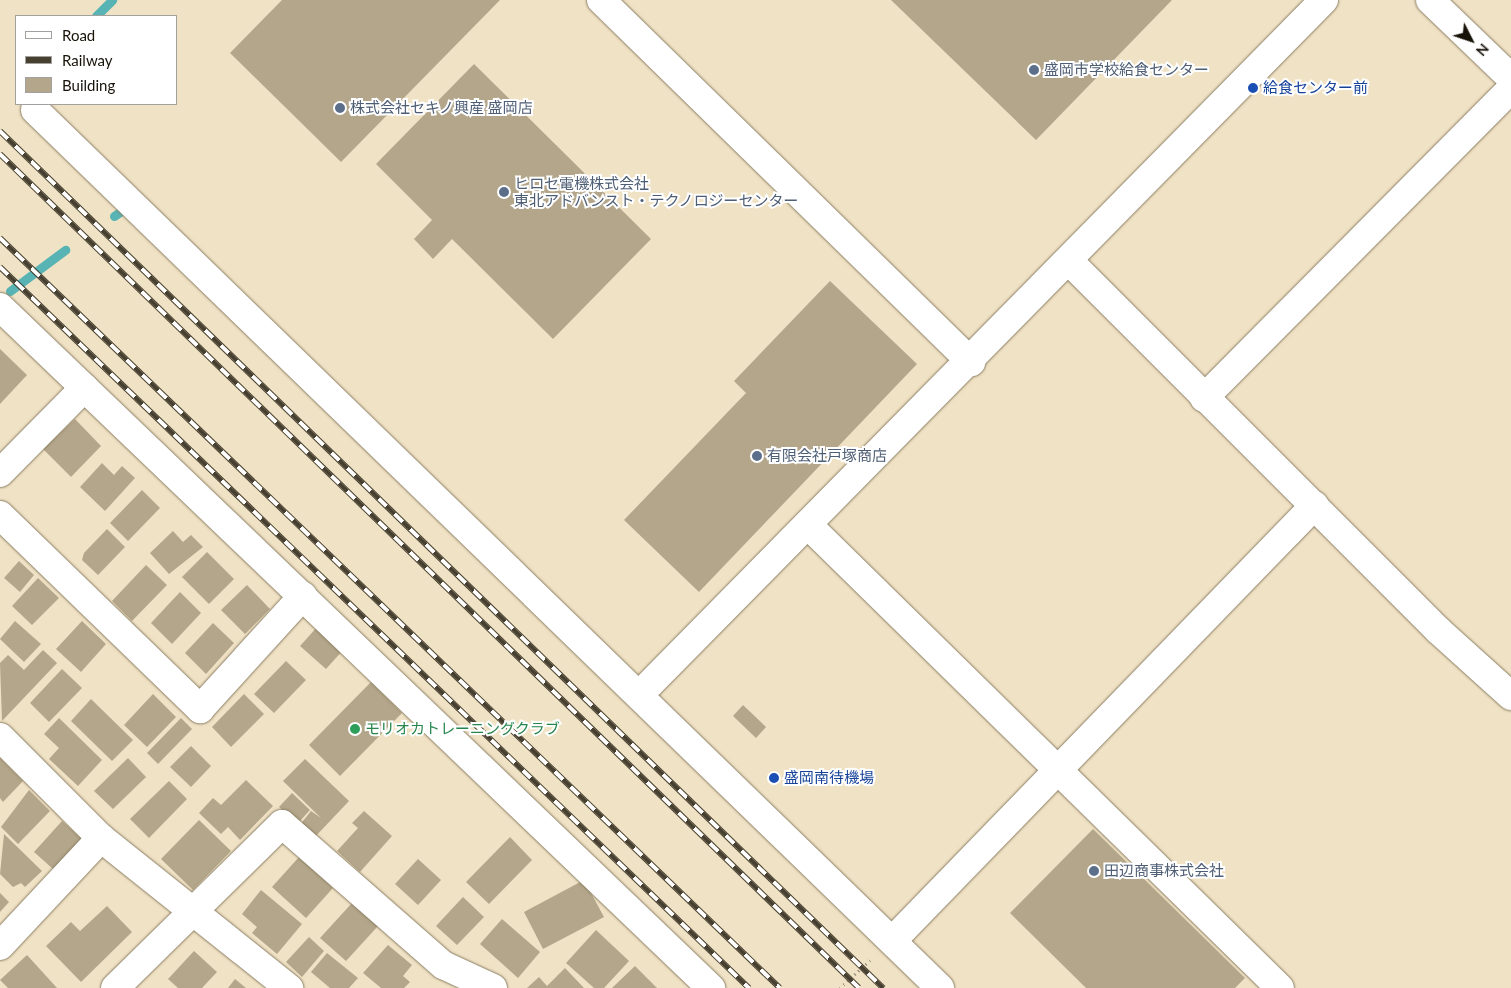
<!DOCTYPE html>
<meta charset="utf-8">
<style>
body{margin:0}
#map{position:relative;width:1511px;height:988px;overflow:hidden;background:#f0e2c5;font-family:Lato,"Noto Sans JP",sans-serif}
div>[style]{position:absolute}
.stream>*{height:9px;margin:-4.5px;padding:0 4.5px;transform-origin:4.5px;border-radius:4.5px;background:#58b4b4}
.building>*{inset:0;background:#b3a68a}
.path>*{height:3px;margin-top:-1.5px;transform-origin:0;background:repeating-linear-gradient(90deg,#a19680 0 1px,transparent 0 5px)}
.roads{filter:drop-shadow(0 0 1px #897d62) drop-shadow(0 0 1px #897d62)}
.minor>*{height:28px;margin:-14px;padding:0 14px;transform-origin:14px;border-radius:14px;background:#fff}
.tertiary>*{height:28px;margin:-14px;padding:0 14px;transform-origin:14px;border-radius:14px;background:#fff}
.rail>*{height:5.5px;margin-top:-2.75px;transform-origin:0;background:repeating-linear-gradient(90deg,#fff 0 11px,#474031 0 22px);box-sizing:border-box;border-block:1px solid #474031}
.dots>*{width:14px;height:14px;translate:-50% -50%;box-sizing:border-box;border:2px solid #fff;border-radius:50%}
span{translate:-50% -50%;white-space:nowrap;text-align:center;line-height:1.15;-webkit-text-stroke:4px #fff;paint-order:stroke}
.service-label{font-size:15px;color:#4e5e75}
.left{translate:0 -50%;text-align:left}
.transit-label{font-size:15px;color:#164399}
.leisure-label{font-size:15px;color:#27864d}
.legend{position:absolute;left:15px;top:15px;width:162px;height:90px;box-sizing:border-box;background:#fff;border:1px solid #a3a19d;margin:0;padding:6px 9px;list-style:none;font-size:15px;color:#181309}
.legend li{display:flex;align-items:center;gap:10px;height:25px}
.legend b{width:25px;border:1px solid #a3a19d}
.north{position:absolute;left:1446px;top:15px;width:50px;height:50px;-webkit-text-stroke:4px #fff;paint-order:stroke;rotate:131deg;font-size:14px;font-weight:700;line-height:20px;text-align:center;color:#181309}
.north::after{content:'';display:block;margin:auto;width:18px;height:22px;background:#181309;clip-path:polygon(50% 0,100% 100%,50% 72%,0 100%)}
</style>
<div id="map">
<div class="stream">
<div style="left:96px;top:16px;width:23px;rotate:-45deg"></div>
<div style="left:114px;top:216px;width:7px;rotate:-34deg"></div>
<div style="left:10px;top:291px;width:69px;rotate:-36.7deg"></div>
</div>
<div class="building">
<div style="clip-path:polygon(282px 0,500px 0,341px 162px,230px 53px)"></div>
<div style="clip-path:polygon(891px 0,1172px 0,1036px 140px)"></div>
<div style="clip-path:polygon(474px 64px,651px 239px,553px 339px,452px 239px,433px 259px,414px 239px,432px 220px,376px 164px)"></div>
<div style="clip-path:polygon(830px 281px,917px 364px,699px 592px,624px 520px,746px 393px,734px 381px)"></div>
<div style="clip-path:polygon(0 349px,27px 375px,0 404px)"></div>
<div style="clip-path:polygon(75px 419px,101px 446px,71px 477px,43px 449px)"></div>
<div style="clip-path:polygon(102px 463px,114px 475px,122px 466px,135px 478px,105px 511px,80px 487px)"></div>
<div style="clip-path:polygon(142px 490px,160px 508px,128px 541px,110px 523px)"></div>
<div style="clip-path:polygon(107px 529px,125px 547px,98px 575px,82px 560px,84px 553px)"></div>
<div style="clip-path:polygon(173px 531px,183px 542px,191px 535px,203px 547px,169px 574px,150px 553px)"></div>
<div style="clip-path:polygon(207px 552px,234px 579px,209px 604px,182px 577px)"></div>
<div style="clip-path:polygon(19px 561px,34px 575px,20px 592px,4px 578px)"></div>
<div style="clip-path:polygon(146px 565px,167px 585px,132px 621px,112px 601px)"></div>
<div style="clip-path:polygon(38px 578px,59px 598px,32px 625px,12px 606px)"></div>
<div style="clip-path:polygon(247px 585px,270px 609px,245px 634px,221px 610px)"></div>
<div style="clip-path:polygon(180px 592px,201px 613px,172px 644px,151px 623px)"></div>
<div style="clip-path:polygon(15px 621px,41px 644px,24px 662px,0 639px)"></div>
<div style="clip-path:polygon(82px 621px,106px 644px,81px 672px,56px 649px)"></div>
<div style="clip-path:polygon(213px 623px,234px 643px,206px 674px,185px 653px)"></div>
<div style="clip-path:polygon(318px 626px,344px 649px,326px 669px,300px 646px)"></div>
<div style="clip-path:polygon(43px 650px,57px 663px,2px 721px,0 663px,8px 655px,24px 670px)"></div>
<div style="clip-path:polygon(286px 661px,306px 680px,274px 713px,254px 694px)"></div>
<div style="clip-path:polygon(62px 669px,82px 688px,49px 722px,30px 703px)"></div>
<div style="clip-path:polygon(371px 682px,402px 713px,340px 776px,309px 745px)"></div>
<div style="clip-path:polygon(153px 694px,176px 717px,147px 747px,124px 725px)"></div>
<div style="clip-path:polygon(244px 694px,264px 714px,231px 747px,212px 727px)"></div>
<div style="clip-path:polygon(91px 699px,133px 740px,112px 761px,71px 721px)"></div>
<div style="clip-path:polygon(743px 705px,766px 727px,756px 738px,733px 716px)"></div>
<div style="clip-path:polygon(59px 718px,102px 760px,78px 786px,49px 759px,59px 748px,44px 734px)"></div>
<div style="clip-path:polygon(181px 718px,192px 729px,158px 764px,147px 753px)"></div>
<div style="clip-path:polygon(191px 746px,211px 766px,191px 787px,170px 767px)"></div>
<div style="clip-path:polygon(0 758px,23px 781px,3px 802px,0 798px)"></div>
<div style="clip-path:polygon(128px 758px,146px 777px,113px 809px,94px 791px)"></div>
<div style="clip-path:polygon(305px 759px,349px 801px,314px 838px,299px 826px,311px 811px,321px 818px,283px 781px)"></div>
<div style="clip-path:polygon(246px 780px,273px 806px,240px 840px,228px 827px,221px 834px,199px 813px,213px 798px,221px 805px)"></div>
<div style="clip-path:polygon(169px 781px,187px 799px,149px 838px,130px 819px)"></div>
<div style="clip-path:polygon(29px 790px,50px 811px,18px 844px,1px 827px)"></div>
<div style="clip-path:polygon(292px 793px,310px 810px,298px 823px,279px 807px)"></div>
<div style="clip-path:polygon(364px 811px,392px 836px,360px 872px,337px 851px,358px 828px,352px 823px)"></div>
<div style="clip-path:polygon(199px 820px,231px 851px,193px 890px,161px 859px)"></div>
<div style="clip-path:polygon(62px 821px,82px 839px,53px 869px,34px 852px)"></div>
<div style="clip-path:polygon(1093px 829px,1245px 978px,1235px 988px,1086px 988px,1010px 913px)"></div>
<div style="clip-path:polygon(4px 834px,42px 871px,25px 887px,21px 883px,13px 887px,0 874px)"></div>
<div style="clip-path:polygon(510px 837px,532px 860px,489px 904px,466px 882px)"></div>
<div style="clip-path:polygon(299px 857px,333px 888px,306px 918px,272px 887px)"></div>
<div style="clip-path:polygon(418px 859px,441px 880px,418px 905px,395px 884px)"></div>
<div style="clip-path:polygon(584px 880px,604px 917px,543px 949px,524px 912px)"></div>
<div style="clip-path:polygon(261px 890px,302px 924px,277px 954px,252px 933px,257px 927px,242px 914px)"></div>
<div style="clip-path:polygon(0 893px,9px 902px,0 912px)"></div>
<div style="clip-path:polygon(463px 897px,484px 917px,457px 945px,436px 926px)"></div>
<div style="clip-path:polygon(352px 903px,378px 926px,346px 961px,320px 938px)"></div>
<div style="clip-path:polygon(107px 906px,132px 932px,81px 982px,46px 946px,71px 922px,80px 931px)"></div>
<div style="clip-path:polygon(502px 919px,540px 952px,518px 978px,480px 944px)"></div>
<div style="clip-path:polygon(596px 930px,629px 961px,604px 988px,594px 988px,566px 963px)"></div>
<div style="clip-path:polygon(309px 937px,324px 951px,302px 977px,286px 962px)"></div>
<div style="clip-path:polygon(388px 945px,412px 965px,403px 976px,410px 982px,404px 988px,381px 988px,363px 973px)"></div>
<div style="clip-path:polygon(194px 951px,217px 972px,202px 988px,178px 988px,168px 979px)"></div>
<div style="clip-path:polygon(327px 953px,358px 978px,349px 988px,330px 988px,311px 972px)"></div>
<div style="clip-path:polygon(27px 955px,57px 988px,8px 988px,0 980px)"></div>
<div style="clip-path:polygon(635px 966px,657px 988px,612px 988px)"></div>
<div style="clip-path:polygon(565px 968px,584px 988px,527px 988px,539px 977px,547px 986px)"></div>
<div style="clip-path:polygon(235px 979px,246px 988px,228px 988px)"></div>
</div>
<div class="path">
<div style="left:840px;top:988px;width:42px;rotate:-43.1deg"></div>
</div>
<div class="roads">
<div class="minor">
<div style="left:1430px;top:0;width:112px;rotate:43.9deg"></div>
<div style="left:1069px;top:261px;width:523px;rotate:45deg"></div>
<div style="left:1439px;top:631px;width:97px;rotate:42.1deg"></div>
<div style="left:0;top:307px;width:985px;rotate:43.77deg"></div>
<div style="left:1204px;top:398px;width:436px;rotate:-45.2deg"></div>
<div style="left:0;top:473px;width:120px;rotate:-45.3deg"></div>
<div style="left:0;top:515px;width:279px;rotate:44.1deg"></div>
<div style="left:200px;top:709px;width:153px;rotate:-47.7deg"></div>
<div style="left:808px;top:525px;width:661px;rotate:44.45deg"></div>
<div style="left:0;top:737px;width:143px;rotate:45deg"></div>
<div style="left:101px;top:838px;width:241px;rotate:38.6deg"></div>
<div style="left:892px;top:941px;width:607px;rotate:-45.87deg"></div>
<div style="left:0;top:946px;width:148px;rotate:-46.9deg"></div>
<div style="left:115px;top:988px;width:234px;rotate:-44.5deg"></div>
<div style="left:282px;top:824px;width:214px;rotate:41.2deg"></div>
<div style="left:443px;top:965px;width:55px;rotate:24.7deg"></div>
</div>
<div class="tertiary">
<div style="left:601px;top:0;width:518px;rotate:44.37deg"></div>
<div style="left:35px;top:110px;width:1261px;rotate:44.13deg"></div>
<div style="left:639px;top:695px;width:976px;rotate:-45.42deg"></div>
</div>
</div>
<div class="rail">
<div style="left:0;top:131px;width:1231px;rotate:44.14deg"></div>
<div style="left:0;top:154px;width:1197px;rotate:44.15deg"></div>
<div style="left:0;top:238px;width:1082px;rotate:43.88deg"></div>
<div style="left:0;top:267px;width:1040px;rotate:43.91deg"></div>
</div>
<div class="dots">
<div style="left:1034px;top:70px;background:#5c6f8a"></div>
<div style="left:1253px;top:88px;background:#1a4fb4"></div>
<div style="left:340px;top:108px;background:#5c6f8a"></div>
<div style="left:504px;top:192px;background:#5c6f8a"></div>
<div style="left:757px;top:456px;background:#5c6f8a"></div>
<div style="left:355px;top:729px;background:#2e9e5b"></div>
<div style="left:774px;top:778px;background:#1a4fb4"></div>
<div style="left:1094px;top:871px;background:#5c6f8a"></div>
</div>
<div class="service-label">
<span class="left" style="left:1044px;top:70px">盛岡市学校給食センター</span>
<span class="left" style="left:350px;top:108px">株式会社セキノ興産 盛岡店</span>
<span class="left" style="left:514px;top:192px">ヒロセ電機株式会社<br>東北アドバンスト・テクノロジーセンター</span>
<span class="left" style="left:767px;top:456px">有限会社戸塚商店</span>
<span class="left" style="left:1104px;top:871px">田辺商事株式会社</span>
</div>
<div class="transit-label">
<span class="left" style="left:1263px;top:88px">給食センター前</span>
<span class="left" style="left:784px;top:778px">盛岡南待機場</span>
</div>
<div class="leisure-label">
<span class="left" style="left:365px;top:729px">モリオカトレーニングクラブ</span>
</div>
<ul class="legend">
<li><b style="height:6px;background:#fff"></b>Road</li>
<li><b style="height:6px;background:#474031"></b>Railway</li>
<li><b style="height:14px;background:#b3a68a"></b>Building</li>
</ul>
<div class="north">N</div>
</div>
